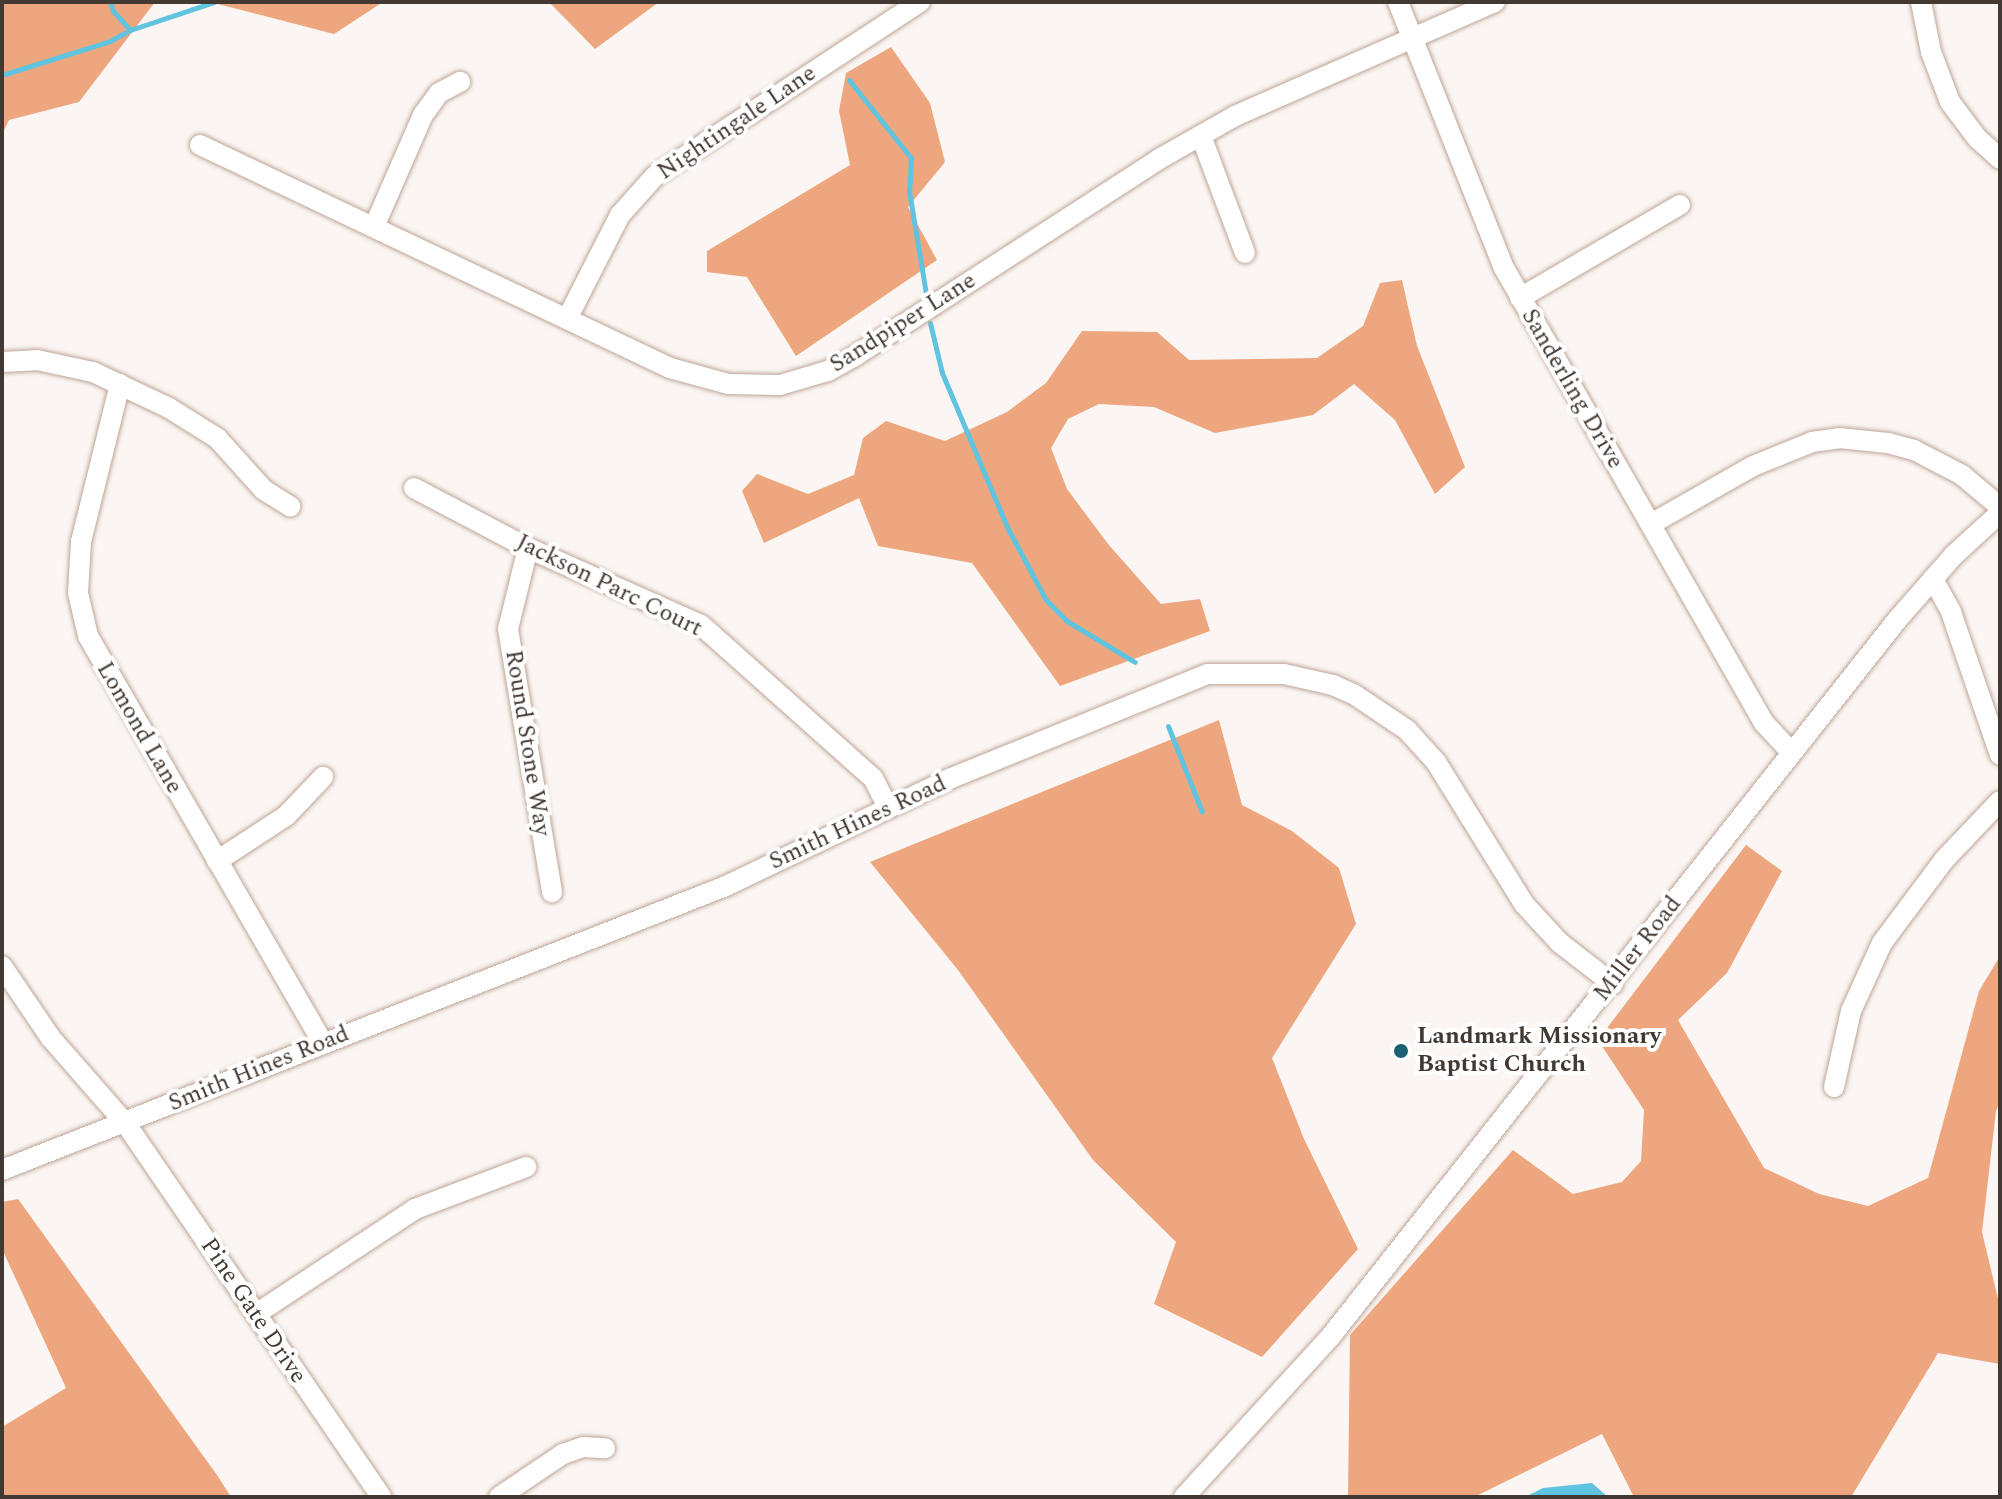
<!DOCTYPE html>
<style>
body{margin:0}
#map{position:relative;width:2002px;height:1499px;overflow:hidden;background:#fbf6f3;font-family:Spectral,serif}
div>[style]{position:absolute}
.forest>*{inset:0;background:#eda67d}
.water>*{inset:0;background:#60c3df}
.stream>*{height:5px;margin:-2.5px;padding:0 2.5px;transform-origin:2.5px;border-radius:2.5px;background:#60c3df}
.roads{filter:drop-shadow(0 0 2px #bea597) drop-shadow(0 0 2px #bea597)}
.minor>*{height:20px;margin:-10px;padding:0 10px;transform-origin:10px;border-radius:10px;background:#fff}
.dots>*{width:22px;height:22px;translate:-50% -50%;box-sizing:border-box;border:4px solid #fff;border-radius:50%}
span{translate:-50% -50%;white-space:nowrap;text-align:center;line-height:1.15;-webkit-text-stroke:8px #fff;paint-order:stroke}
.street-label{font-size:24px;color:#433933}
.poi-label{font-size:24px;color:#433933;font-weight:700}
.left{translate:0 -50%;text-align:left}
.frame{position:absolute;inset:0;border:4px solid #433933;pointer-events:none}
</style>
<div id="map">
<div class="forest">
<div style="clip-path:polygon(2px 2px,155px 2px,79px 102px,9px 120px,2px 134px)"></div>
<div style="clip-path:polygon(210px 2px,383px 2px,334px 34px)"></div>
<div style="clip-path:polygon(549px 2px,659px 2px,595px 49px)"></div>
<div style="clip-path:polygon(891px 47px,930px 103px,945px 162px,908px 207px,937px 260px,796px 356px,747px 277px,707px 272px,707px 251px,850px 165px,839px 111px,846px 73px)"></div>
<div style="clip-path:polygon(1402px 280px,1417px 346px,1465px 467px,1435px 494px,1395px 420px,1354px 384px,1313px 415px,1215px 433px,1154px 407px,1099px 404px,1068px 419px,1051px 448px,1067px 489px,1108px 544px,1161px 604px,1200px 599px,1210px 631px,1060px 686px,972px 563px,878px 546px,859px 498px,764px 543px,742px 491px,757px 474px,808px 494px,854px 475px,863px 438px,886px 421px,945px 441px,1007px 412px,1046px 383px,1082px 331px,1157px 332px,1189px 360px,1317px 358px,1363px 326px,1380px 283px)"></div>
<div style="clip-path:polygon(1219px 720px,1242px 805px,1292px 831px,1339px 868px,1356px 924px,1272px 1058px,1304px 1139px,1358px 1249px,1262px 1357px,1154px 1304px,1176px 1242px,1093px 1160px,958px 970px,870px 862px)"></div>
<div style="clip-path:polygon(1746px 845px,1782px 871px,1727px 973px,1678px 1020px,1764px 1168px,1819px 1194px,1868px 1206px,1928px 1178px,1979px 991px,2000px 956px,2000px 1102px,1996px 1111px,1982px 1232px,2000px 1307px,2000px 1364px,1938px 1353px,1851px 1497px,1634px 1497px,1602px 1434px,1474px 1497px,1348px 1497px,1350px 1335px,1513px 1150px,1573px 1194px,1622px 1182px,1641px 1161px,1644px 1110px,1598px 1040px)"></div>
<div style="clip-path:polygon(18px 1199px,217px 1475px,231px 1497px,2px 1497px,2px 1427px,66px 1388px,2px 1249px,2px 1202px)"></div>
</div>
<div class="water">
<div style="clip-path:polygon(1592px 1483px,1608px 1497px,1525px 1497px,1543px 1488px)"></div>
</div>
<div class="stream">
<div style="left:110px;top:2px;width:9px;rotate:72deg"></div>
<div style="left:113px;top:11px;width:25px;rotate:48deg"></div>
<div style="left:2px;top:75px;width:113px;rotate:-17.5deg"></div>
<div style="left:110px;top:41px;width:23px;rotate:-29deg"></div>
<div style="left:130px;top:30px;width:89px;rotate:-18.4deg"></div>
<div style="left:849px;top:80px;width:100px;rotate:51.5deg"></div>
<div style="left:911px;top:158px;width:33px;rotate:93deg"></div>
<div style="left:909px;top:191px;width:104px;rotate:80.6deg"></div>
<div style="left:930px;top:323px;width:51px;rotate:76.5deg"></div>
<div style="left:942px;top:373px;width:167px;rotate:67.1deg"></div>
<div style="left:1007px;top:527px;width:83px;rotate:61.9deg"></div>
<div style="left:1046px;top:600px;width:30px;rotate:45deg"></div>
<div style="left:1067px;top:621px;width:79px;rotate:31.1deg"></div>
<div style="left:1168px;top:726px;width:92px;rotate:68.4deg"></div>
</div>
<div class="roads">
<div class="minor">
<div style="left:1398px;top:2px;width:286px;rotate:68.3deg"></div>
<div style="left:1504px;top:268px;width:524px;rotate:60.26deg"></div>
<div style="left:1764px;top:723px;width:38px;rotate:47deg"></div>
<div style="left:1921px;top:2px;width:51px;rotate:78.7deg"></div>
<div style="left:1931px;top:52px;width:53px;rotate:69.2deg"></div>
<div style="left:1950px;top:102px;width:45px;rotate:53.1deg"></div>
<div style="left:1977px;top:138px;width:31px;rotate:42deg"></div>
<div style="left:1201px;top:136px;width:125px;rotate:69.4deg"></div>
<div style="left:200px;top:145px;width:520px;rotate:25.38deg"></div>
<div style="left:670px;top:368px;width:60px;rotate:15.4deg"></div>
<div style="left:728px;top:384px;width:52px;rotate:1.1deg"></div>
<div style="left:780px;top:385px;width:50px;rotate:-16.3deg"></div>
<div style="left:828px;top:371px;width:31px;rotate:-29deg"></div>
<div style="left:855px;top:356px;width:362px;rotate:-32.9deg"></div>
<div style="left:1159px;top:159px;width:87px;rotate:-29.5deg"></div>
<div style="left:1235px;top:116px;width:284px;rotate:-23.7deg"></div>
<div style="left:374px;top:227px;width:122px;rotate:-66.4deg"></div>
<div style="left:423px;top:115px;width:27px;rotate:-54deg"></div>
<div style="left:439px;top:93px;width:24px;rotate:-28deg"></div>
<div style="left:1520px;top:298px;width:185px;rotate:-30.2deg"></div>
<div style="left:567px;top:319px;width:117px;rotate:-63deg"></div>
<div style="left:620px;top:215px;width:52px;rotate:-48.1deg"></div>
<div style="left:655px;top:176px;width:317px;rotate:-33.3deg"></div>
<div style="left:2px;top:362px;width:35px;rotate:-3deg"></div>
<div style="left:37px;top:360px;width:57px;rotate:12.1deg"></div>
<div style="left:93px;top:372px;width:84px;rotate:25.3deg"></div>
<div style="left:169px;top:408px;width:57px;rotate:32deg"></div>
<div style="left:217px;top:438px;width:70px;rotate:47.9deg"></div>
<div style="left:264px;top:490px;width:31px;rotate:32deg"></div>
<div style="left:120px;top:384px;width:163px;rotate:103.9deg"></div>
<div style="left:81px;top:542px;width:51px;rotate:93.4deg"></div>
<div style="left:78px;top:593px;width:44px;rotate:76.9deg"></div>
<div style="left:88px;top:636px;width:469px;rotate:60deg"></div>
<div style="left:414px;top:488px;width:129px;rotate:27.8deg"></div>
<div style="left:528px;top:548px;width:189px;rotate:24deg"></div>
<div style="left:701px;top:625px;width:230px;rotate:41.7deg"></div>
<div style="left:873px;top:778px;width:34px;rotate:63deg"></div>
<div style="left:1651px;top:524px;width:117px;rotate:-29.6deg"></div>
<div style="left:1753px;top:466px;width:64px;rotate:-22.1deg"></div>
<div style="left:1812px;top:442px;width:27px;rotate:-8deg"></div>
<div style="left:1839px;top:438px;width:49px;rotate:5.8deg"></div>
<div style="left:1888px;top:443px;width:27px;rotate:15deg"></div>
<div style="left:1914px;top:450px;width:54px;rotate:27.5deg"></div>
<div style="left:1962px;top:475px;width:50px;rotate:40.1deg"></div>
<div style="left:528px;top:548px;width:83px;rotate:103.9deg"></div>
<div style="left:508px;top:629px;width:267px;rotate:80.5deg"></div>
<div style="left:1933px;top:579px;width:38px;rotate:61deg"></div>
<div style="left:1951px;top:612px;width:151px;rotate:71.1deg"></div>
<div style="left:217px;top:861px;width:82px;rotate:-33.1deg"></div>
<div style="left:286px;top:816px;width:54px;rotate:-46.5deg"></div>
<div style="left:2px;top:966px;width:86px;rotate:55.9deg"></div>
<div style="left:50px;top:1037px;width:116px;rotate:48.9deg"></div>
<div style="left:126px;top:1124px;width:452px;rotate:55.6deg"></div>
<div style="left:1834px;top:1087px;width:78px;rotate:-77.4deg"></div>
<div style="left:1851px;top:1011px;width:75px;rotate:-65.5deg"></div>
<div style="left:1882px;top:943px;width:104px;rotate:-53.2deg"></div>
<div style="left:1944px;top:860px;width:81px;rotate:-46.5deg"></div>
<div style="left:2px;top:1170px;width:778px;rotate:-21.42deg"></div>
<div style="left:726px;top:886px;width:247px;rotate:-25.6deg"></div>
<div style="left:949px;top:779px;width:279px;rotate:-22.1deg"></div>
<div style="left:1208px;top:674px;width:76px"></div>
<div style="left:1284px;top:674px;width:50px;rotate:12.7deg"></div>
<div style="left:1333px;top:685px;width:24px;rotate:24deg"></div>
<div style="left:1355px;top:695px;width:63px;rotate:33.9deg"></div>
<div style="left:1407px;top:730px;width:43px;rotate:47.8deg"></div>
<div style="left:1436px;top:762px;width:167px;rotate:58.2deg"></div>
<div style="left:1524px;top:904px;width:53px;rotate:47.3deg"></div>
<div style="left:1560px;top:943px;width:67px;rotate:37.7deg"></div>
<div style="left:256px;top:1314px;width:191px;rotate:-33.4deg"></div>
<div style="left:415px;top:1209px;width:119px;rotate:-20.7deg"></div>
<div style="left:499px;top:1497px;width:77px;rotate:-33.9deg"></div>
<div style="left:563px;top:1454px;width:21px;rotate:-19deg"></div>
<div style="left:583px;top:1447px;width:22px;rotate:3deg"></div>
<div style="left:1184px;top:1497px;width:218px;rotate:-47.6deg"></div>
<div style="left:1331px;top:1336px;width:913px;rotate:-51.67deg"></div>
<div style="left:1897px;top:620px;width:86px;rotate:-48.8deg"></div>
<div style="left:1954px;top:555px;width:62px;rotate:-42.4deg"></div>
</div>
</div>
<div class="dots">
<div style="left:1401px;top:1051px;background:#1a6071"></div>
</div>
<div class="street-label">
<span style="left:737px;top:123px;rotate:-34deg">Nightingale Lane</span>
<span style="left:903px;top:323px;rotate:-32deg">Sandpiper Lane</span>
<span style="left:1572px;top:389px;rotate:60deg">Sanderling Drive</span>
<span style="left:609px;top:586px;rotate:26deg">Jackson Parc Court</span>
<span style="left:139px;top:728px;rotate:60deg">Lomond Lane</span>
<span style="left:527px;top:743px;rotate:81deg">Round Stone Way</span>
<span style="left:858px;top:823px;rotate:-25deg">Smith Hines Road</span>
<span style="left:1638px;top:949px;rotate:-52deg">Miller Road</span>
<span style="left:259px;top:1069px;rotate:-22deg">Smith Hines Road</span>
<span style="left:253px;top:1311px;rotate:56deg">Pine Gate Drive</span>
</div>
<div class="poi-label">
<span class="left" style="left:1417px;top:1051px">Landmark Missionary<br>Baptist Church</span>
</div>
<div class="frame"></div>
</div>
